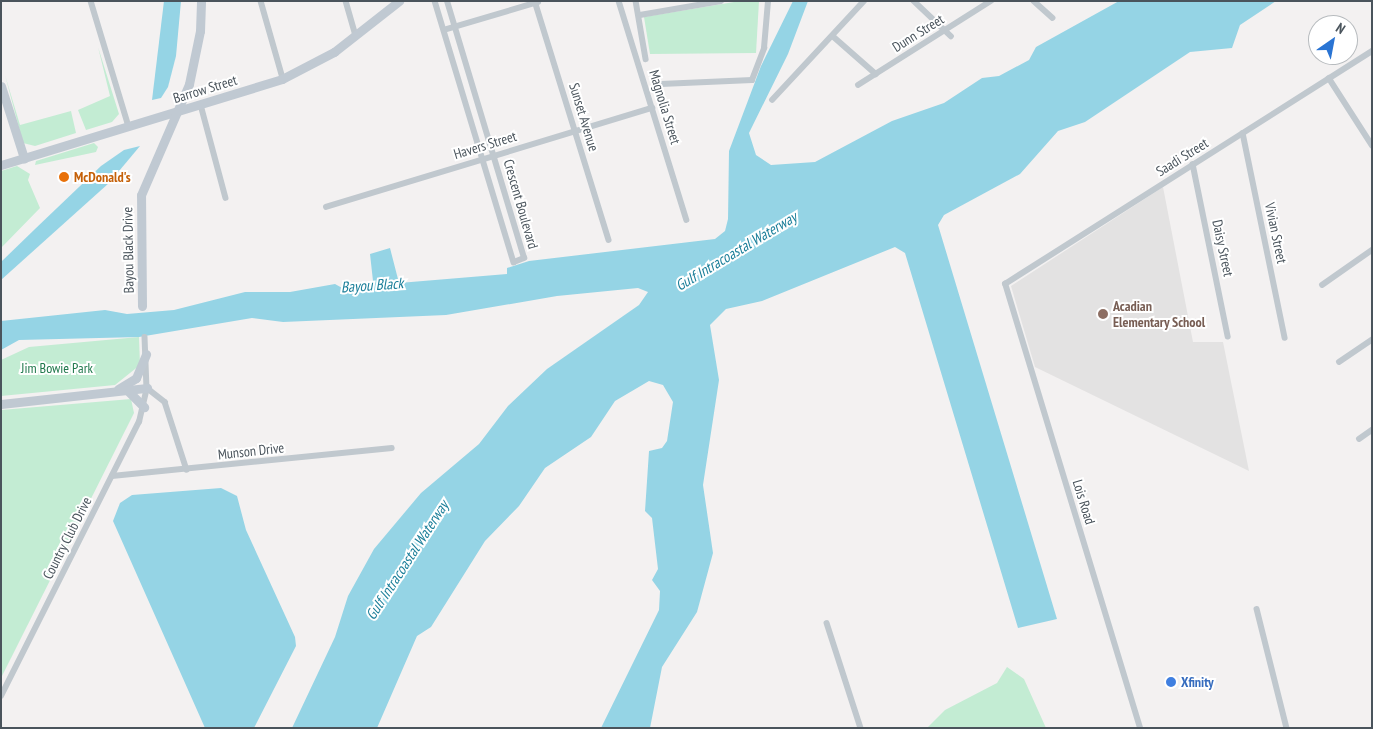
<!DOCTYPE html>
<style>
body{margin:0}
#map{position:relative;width:1373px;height:729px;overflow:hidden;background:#f3f1f1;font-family:"PT Sans Narrow",sans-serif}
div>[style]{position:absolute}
.education>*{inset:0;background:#e3e2e2}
.green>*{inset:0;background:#c3ecd3}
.water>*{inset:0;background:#95d4e5}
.street>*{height:5.5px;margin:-2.75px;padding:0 2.75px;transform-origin:2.75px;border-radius:2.75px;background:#c0c8ce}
.secondary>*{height:9px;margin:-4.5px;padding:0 4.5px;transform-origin:4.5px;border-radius:4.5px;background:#c0c9d2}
.dots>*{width:14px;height:14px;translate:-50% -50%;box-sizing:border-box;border:2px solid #fff;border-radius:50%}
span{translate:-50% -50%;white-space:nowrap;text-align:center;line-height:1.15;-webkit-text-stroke:4px #fff;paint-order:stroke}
.street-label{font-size:14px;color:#4a545c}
.food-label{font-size:14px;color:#c56008;font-weight:700}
.left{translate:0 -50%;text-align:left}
.education-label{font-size:14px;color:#785e54;font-weight:700}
.park-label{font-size:14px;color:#20784c}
.shop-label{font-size:14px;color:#366cbe;font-weight:700}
.water-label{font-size:15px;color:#1a7e99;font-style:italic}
.frame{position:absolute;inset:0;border:2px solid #4a545c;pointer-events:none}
.north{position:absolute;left:1308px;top:15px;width:50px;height:50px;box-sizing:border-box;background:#fff;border:1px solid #b7bbbe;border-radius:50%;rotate:33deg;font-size:14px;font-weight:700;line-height:20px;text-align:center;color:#4a545c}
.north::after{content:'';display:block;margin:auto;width:18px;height:22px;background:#2a74d3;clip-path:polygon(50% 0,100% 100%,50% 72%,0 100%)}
</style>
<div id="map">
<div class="education">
<div style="clip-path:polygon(1163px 187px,1193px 342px,1223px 342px,1249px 471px,1035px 367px,1011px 286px)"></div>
</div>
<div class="green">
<div style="clip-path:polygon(740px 1px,759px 1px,756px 53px,650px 54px,644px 17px)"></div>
<div style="clip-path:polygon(98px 47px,119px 114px,112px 122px,86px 130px,78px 110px,110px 96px)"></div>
<div style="clip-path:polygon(5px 75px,20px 125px,71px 111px,76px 133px,35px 146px,23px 143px)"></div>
<div style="clip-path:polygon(94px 143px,98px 147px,96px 152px,35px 165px,36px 161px)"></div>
<div style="clip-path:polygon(17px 166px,30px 174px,28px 180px,40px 208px,1px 248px,1px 171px)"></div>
<div style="clip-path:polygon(139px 337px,140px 365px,115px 385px,1px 396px,1px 360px,29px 347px)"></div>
<div style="clip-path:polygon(131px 399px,134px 413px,1px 678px,1px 410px)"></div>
<div style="clip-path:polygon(1007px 667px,1024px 679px,1046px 728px,927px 728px,945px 710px,997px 683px)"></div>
</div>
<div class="water">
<div style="clip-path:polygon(164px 1px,181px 1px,176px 56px,168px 87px,161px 98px,152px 100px)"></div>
<div style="clip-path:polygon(793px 1px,808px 1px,788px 54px,749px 133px,756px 155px,771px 165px,815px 162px,892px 121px,944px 103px,982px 78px,999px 76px,1029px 60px,1036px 47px,1119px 1px,1276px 1px,1240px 25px,1232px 48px,1190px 52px,1085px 122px,1058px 131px,1020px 174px,944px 215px,938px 225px,1057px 619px,1018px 628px,905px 253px,895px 247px,762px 301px,726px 309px,710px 325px,719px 380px,703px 485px,713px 553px,697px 612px,662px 667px,650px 728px,601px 728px,659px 610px,660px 591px,652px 580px,658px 569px,652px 518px,645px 511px,649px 451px,662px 448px,667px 441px,673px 402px,663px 385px,649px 381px,615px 401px,591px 437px,545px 468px,519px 506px,485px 541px,431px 627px,417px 636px,377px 728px,292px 728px,335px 637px,348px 596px,374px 549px,421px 493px,479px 444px,508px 406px,547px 369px,639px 305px,648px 292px,638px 288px,557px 296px,446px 315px,283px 322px,252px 318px,139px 337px,19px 340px,1px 350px,1px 321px,105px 310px,127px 314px,174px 310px,245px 292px,290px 292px,335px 284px,344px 289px,373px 281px,370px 254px,390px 248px,399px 283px,507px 274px,507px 268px,529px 261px,715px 239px,725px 231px,728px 219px,729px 151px,761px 66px)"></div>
<div style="clip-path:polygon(140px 146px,109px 183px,1px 280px,1px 262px,35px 229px,101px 166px,124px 150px)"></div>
<div style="clip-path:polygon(221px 488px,237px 496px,246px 530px,295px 637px,296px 646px,254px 728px,205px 728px,113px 521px,120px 503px,132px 495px)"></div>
</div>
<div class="street">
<div style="left:91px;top:1px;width:132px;rotate:73.2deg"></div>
<div style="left:261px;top:1px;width:80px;rotate:74.1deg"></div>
<div style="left:346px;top:1px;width:36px;rotate:74deg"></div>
<div style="left:435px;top:1px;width:273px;rotate:73.2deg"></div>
<div style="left:514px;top:262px;width:11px;rotate:-22deg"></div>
<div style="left:524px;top:258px;width:268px;rotate:-106.7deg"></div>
<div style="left:535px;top:1px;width:250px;rotate:72.8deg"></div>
<div style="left:619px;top:1px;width:229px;rotate:72.8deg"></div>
<div style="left:636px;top:1px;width:59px;rotate:80.2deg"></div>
<div style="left:914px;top:1px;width:51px;rotate:43.4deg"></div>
<div style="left:1034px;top:1px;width:25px;rotate:42deg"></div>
<div style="left:640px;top:15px;width:82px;rotate:-9.8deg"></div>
<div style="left:444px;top:30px;width:98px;rotate:-16.6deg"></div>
<div style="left:834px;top:37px;width:56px;rotate:41.4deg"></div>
<div style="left:1329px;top:78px;width:80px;rotate:57.3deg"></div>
<div style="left:661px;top:84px;width:91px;rotate:-2.5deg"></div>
<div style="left:752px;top:80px;width:34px;rotate:-69deg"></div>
<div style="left:764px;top:48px;width:47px;rotate:-85.1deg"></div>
<div style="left:858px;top:85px;width:157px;rotate:-32.3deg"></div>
<div style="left:772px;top:100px;width:135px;rotate:-47.1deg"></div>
<div style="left:201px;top:105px;width:96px;rotate:75deg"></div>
<div style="left:1243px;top:133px;width:209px;rotate:78.4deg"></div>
<div style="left:1193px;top:164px;width:176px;rotate:78.5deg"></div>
<div style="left:326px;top:207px;width:341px;rotate:-16.9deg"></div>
<div style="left:1322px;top:285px;width:61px;rotate:-35deg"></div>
<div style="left:145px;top:337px;width:51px;rotate:87.8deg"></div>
<div style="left:147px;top:388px;width:23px;rotate:38deg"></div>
<div style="left:165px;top:402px;width:71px;rotate:72.1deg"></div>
<div style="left:1339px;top:362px;width:40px;rotate:-34deg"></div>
<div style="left:1359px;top:439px;width:16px;rotate:-35deg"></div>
<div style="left:112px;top:476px;width:281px;rotate:-5.7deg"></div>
<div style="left:1257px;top:609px;width:123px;rotate:75.9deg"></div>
<div style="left:827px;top:623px;width:110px;rotate:72.1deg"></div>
<div style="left:1px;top:696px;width:307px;rotate:-63.3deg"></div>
<div style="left:139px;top:422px;width:35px;rotate:-77deg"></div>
<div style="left:1140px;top:728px;width:464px;rotate:-106.9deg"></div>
<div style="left:1005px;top:284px;width:435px;rotate:-32.4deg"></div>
</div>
<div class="secondary">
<div style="left:1px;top:86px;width:76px;rotate:72.3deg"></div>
<div style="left:1px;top:165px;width:294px;rotate:-17deg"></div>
<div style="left:282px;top:79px;width:59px;rotate:-27.4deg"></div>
<div style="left:334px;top:52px;width:83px;rotate:-38.1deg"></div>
<div style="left:142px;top:306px;width:111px;rotate:-90.5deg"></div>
<div style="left:141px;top:195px;width:121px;rotate:-66.6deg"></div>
<div style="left:189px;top:84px;width:54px;rotate:-78.3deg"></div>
<div style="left:200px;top:31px;width:30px;rotate:-88deg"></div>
<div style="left:118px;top:389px;width:21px;rotate:-31deg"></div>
<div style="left:136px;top:378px;width:26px;rotate:-67deg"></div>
<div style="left:128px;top:391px;width:23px;rotate:45deg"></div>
<div style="left:1px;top:404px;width:147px;rotate:-6.3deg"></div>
</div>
<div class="dots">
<div style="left:64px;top:177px;background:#e8710a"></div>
<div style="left:1103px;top:314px;background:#8d6e63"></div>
<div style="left:1171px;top:682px;background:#3f7fe0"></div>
</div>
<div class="street-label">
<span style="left:918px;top:33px;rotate:-32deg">Dunn Street</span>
<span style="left:205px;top:89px;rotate:-17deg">Barrow Street</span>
<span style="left:665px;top:107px;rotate:73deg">Magnolia Street</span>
<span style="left:584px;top:117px;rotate:73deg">Sunset Avenue</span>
<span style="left:485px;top:145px;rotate:-17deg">Havers Street</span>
<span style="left:1182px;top:157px;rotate:-32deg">Saadi Street</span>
<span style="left:521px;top:204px;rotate:74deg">Crescent Boulevard</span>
<span style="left:1276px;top:233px;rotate:78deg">Vivian Street</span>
<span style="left:1223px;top:248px;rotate:78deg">Daisy Street</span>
<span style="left:128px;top:250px;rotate:-91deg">Bayou Black Drive</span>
<span style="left:251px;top:451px;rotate:-6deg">Munson Drive</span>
<span style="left:1084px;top:502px;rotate:73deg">Lois Road</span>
<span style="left:67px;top:538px;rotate:-63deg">Country Club Drive</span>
</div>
<div class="food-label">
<span class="left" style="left:74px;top:177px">McDonald's</span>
</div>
<div class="education-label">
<span class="left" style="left:1113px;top:314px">Acadian<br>Elementary School</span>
</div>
<div class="park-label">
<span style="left:57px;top:368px">Jim Bowie Park</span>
</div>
<div class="shop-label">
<span class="left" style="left:1181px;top:682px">Xfinity</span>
</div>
<div class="water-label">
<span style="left:736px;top:251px;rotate:-31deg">Gulf Intracoastal Waterway</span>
<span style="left:372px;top:285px;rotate:-4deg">Bayou Black</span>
<span style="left:407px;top:560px;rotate:-57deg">Gulf Intracoastal Waterway</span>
</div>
<div class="frame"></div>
<div class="north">N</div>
</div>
